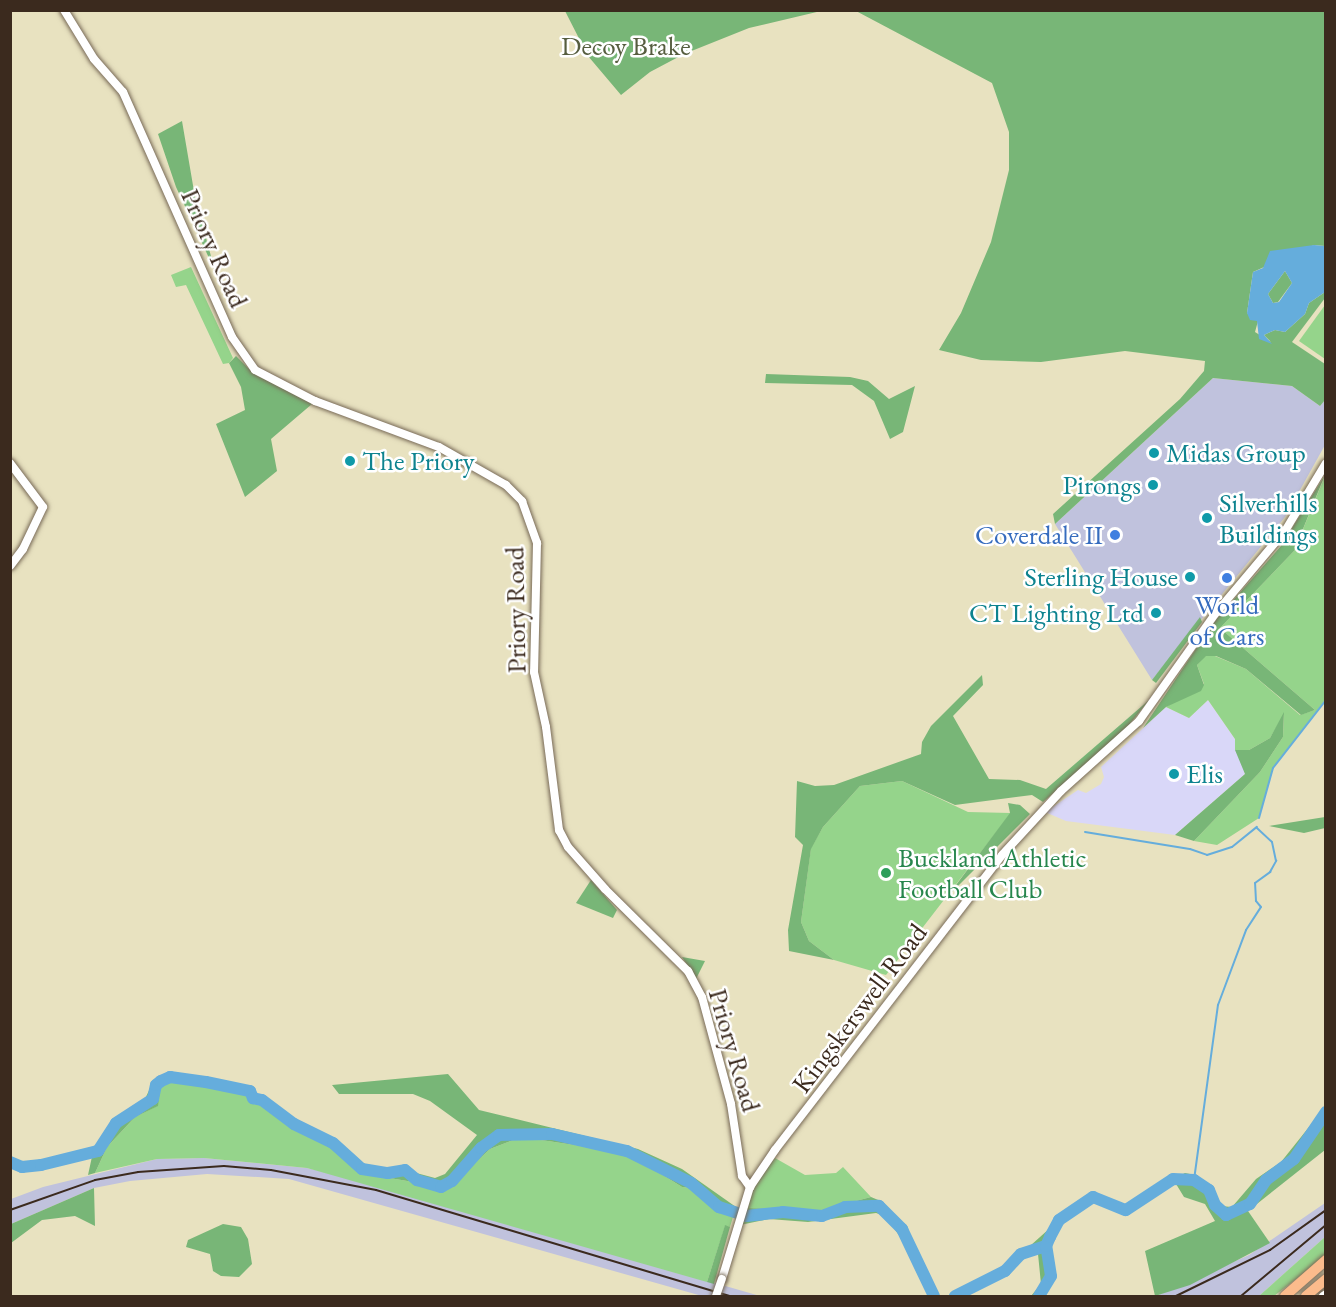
<!DOCTYPE html>
<style>
body{margin:0}
#map{position:relative;width:1336px;height:1307px;overflow:hidden;background:#e8e2c0;font-family:"EB Garamond",serif}
div>[style]{position:absolute}
.built>*{inset:0;background:#d9d7f8}
.industrial>*{inset:0;background:#c0c2dd}
.green>*{inset:0;background:#95d48b}
.forest>*{inset:0;background:#78b677}
.water>*{inset:0;background:#65addc}
.stream>*{height:2px;margin:-1px;padding:0 1px;transform-origin:1px;border-radius:1px;background:#65addc}
.river>*{height:12px;margin:-6px;padding:0 6px;transform-origin:6px;border-radius:6px;background:#65addc}
.roads{filter:drop-shadow(0 0 2px #786a57) drop-shadow(0 0 2px #786a57)}
.minor>*{height:8px;margin:-4px;padding:0 4px;transform-origin:4px;border-radius:4px;background:#fff}
.highway>*{height:10px;margin:-5px;padding:0 5px;transform-origin:5px;border-radius:5px;background:#fbbb8c}
.rail>*{height:2px;margin:-1px;padding:0 1px;transform-origin:1px;border-radius:1px;background:#3b2a1e}
.bridges{filter:drop-shadow(0 0 2px #786a57) drop-shadow(0 0 2px #786a57)}
.minor-bridge>*{height:8px;margin:-4px;padding:0 4px;transform-origin:4px;border-radius:4px;background:#fff}
.dots>*{width:16px;height:16px;translate:-50% -50%;box-sizing:border-box;border:3px solid #fff;border-radius:50%}
span{translate:-50% -50%;white-space:nowrap;text-align:center;line-height:1.15;-webkit-text-stroke:5px #fff;paint-order:stroke}
.park-label{font-size:27px;color:#565d3f}
.street-label{font-size:27px;color:#3b2a1e}
.culture-label{font-size:27px;color:#0d838f}
.left{translate:0 -50%;text-align:left}
.right{translate:-100% -50%;text-align:right}
.shop-label{font-size:27px;color:#366cbe}
.leisure-label{font-size:27px;color:#27864d}
.frame{position:absolute;inset:0;border:12px solid #3b2a1e;pointer-events:none}
</style>
<div id="map">
<div class="built">
<div style="clip-path:polygon(1208px 700px,1235px 739px,1245px 774px,1175px 835px,1066px 821px,1045px 812px,1078px 790px,1086px 793px,1101px 784px,1104px 777px,1101px 767px,1166px 707px,1189px 718px)"></div>
</div>
<div class="industrial">
<div style="clip-path:polygon(1213px 378px,1292px 386px,1320px 406px,1325px 400px,1325px 445px,1285px 517px,1152px 680px,1055px 524px)"></div>
<div style="clip-path:polygon(204px 1158px,307px 1168px,366px 1182px,760px 1296px,702px 1296px,289px 1179px,207px 1174px,130px 1181px,94px 1188px,11px 1224px,11px 1199px,43px 1187px,157px 1159px)"></div>
<div style="clip-path:polygon(1325px 1203px,1325px 1237px,1259px 1296px,1156px 1296px,1249px 1255px)"></div>
</div>
<div class="green">
<div style="clip-path:polygon(191px 267px,233px 358px,229px 363px,223px 364px,186px 285px,176px 287px,171px 275px)"></div>
<div style="clip-path:polygon(1325px 305px,1325px 359px,1299px 341px)"></div>
<div style="clip-path:polygon(1325px 476px,1325px 700px,1273px 768px,1259px 818px,1217px 845px,1194px 841px,1260px 772px,1283px 737px,1284px 714px,1270px 738px,1249px 750px,1235px 750px,1235px 739px,1208px 700px,1189px 718px,1166px 707px,1204px 684px,1197px 665px,1205px 656px,1215px 656px,1246px 669px,1300px 715px,1315px 710px,1220px 628px,1294px 551px)"></div>
<div style="clip-path:polygon(902px 781px,968px 812px,1011px 813px,886px 975px,834px 960px,809px 941px,801px 922px,811px 848px,823px 827px,860px 786px)"></div>
<div style="clip-path:polygon(170px 1077px,250px 1091px,253px 1098px,262px 1100px,294px 1124px,333px 1143px,362px 1169px,384px 1177px,442px 1187px,451px 1185px,490px 1149px,521px 1137px,628px 1153px,682px 1187px,695px 1188px,733px 1217px,730px 1227px,725px 1226px,707px 1282px,307px 1168px,204px 1158px,157px 1159px,95px 1173px,107px 1147px,135px 1117px,157px 1106px,161px 1081px)"></div>
<div style="clip-path:polygon(775px 1158px,805px 1175px,836px 1173px,843px 1167px,871px 1197px,821px 1210px,746px 1208px,755px 1184px)"></div>
<div style="clip-path:polygon(1325px 1237px,1325px 1256px,1322px 1259px,1274px 1296px,1259px 1296px)"></div>
</div>
<div class="forest">
<div style="clip-path:polygon(565px 11px,821px 11px,749px 28px,684px 54px,650px 72px,621px 95px,588px 56px)"></div>
<div style="clip-path:polygon(856px 11px,1325px 11px,1325px 246px,1314px 245px,1253px 272px,1247px 313px,1258px 321px,1255px 332px,1271px 342px,1264px 335px,1275px 330px,1285px 332px,1305px 314px,1309px 303px,1325px 292px,1325px 298px,1292px 342px,1325px 364px,1325px 400px,1320px 406px,1292px 386px,1213px 378px,1055px 524px,1053px 514px,1180px 399px,1204px 371px,1205px 361px,1125px 351px,1041px 362px,981px 360px,939px 350px,961px 313px,991px 242px,1009px 170px,1009px 132px,992px 83px)"></div>
<div style="clip-path:polygon(182px 121px,195px 197px,215px 271px,176px 187px,158px 134px)"></div>
<div style="clip-path:polygon(1285px 271px,1292px 283px,1278px 302px,1273px 303px,1268px 294px)"></div>
<div style="clip-path:polygon(236px 356px,252px 372px,312px 404px,271px 439px,277px 471px,245px 497px,216px 424px,245px 410px,241px 387px,229px 363px)"></div>
<div style="clip-path:polygon(766px 374px,850px 377px,868px 381px,889px 399px,915px 386px,903px 432px,890px 439px,874px 401px,852px 385px,765px 383px)"></div>
<div style="clip-path:polygon(1325px 475px,1294px 551px,1220px 628px,1315px 710px,1301px 715px,1246px 669px,1216px 656px,1206px 656px,1197px 665px,1204px 685px,1201px 691px,1166px 707px,1143px 728px,1214px 622px,1281px 546px)"></div>
<div style="clip-path:polygon(1200px 617px,1202px 622px,1156px 683px,1152px 680px)"></div>
<div style="clip-path:polygon(982px 675px,983px 685px,953px 716px,989px 779px,1020px 780px,1046px 789px,1149px 700px,1124px 731px,1043px 802px,1032px 795px,955px 805px,902px 781px,860px 786px,823px 827px,811px 849px,801px 922px,809px 941px,834px 960px,789px 951px,788px 930px,803px 845px,795px 837px,797px 781px,815px 786px,834px 785px,921px 754px,922px 742px,931px 726px)"></div>
<div style="clip-path:polygon(1284px 712px,1283px 737px,1260px 772px,1194px 841px,1175px 835px,1245px 774px,1235px 750px,1249px 750px,1270px 738px)"></div>
<div style="clip-path:polygon(1008px 803px,1020px 805px,1030px 814px,947px 897px,1010px 813px)"></div>
<div style="clip-path:polygon(1325px 817px,1325px 828px,1304px 833px,1269px 826px)"></div>
<div style="clip-path:polygon(591px 880px,617px 910px,613px 918px,576px 903px)"></div>
<div style="clip-path:polygon(682px 957px,705px 961px,696px 979px,690px 969px)"></div>
<div style="clip-path:polygon(448px 1074px,479px 1110px,638px 1149px,682px 1169px,736px 1207px,733px 1217px,695px 1188px,682px 1187px,628px 1153px,521px 1137px,490px 1149px,451px 1185px,442px 1187px,384px 1177px,370px 1170px,405px 1170px,435px 1178px,445px 1174px,477px 1135px,430px 1101px,413px 1094px,339px 1094px,332px 1085px)"></div>
<div style="clip-path:polygon(161px 1081px,158px 1106px,135px 1117px,107px 1147px,95px 1173px,88px 1175px,93px 1152px,111px 1127px,144px 1101px,153px 1082px)"></div>
<div style="clip-path:polygon(1325px 1107px,1325px 1150px,1248px 1211px,1270px 1243px,1190px 1285px,1155px 1296px,1145px 1251px,1215px 1221px,1205px 1204px,1184px 1197px,1173px 1179px,1185px 1173px,1195px 1175px,1220px 1206px,1232px 1207px,1256px 1179px,1281px 1162px)"></div>
<div style="clip-path:polygon(94px 1188px,95px 1226px,75px 1216px,42px 1220px,11px 1243px,11px 1224px)"></div>
<div style="clip-path:polygon(871px 1197px,883px 1202px,908px 1231px,938px 1296px,931px 1296px,901px 1238px,885px 1216px,876px 1213px,808px 1222px,769px 1219px,740px 1225px,746px 1208px,821px 1210px)"></div>
<div style="clip-path:polygon(1059px 1220px,1051px 1247px,1054px 1273px,1050px 1286px,1045px 1296px,1031px 1296px,1041px 1284px,1038px 1254px,1021px 1254px)"></div>
<div style="clip-path:polygon(223px 1224px,241px 1227px,248px 1239px,252px 1264px,239px 1277px,221px 1276px,213px 1271px,210px 1254px,186px 1247px,188px 1240px)"></div>
<div style="clip-path:polygon(725px 1225px,730px 1227px,714px 1284px,707px 1282px)"></div>
</div>
<div class="water">
<div style="clip-path:polygon(evenodd,1314px 245px,1325px 246px,1325px 292px,1309px 303px,1305px 314px,1285px 332px,1275px 330px,1264px 335px,1272px 344px,1259px 339px,1257px 321px,1250px 320px,1247px 313px,1253px 272px,1263px 268px,1270px 251px,1314px 245px,1285px 271px,1292px 283px,1279px 302px,1273px 303px,1268px 294px,1285px 271px)"></div>
</div>
<div class="stream">
<div style="left:1259px;top:818px;width:52px;rotate:-74.4deg"></div>
<div style="left:1273px;top:768px;width:86px;rotate:-52.1deg"></div>
<div style="left:1085px;top:832px;width:106px;rotate:9.2deg"></div>
<div style="left:1190px;top:849px;width:18px;rotate:19deg"></div>
<div style="left:1207px;top:855px;width:26px;rotate:-18deg"></div>
<div style="left:1232px;top:847px;width:32px;rotate:-39deg"></div>
<div style="left:1194px;top:1180px;width:177px;rotate:-82.2deg"></div>
<div style="left:1218px;top:1005px;width:80px;rotate:-69.5deg"></div>
<div style="left:1246px;top:930px;width:27px;rotate:-57deg"></div>
<div style="left:1261px;top:907px;width:8px;rotate:-130deg"></div>
<div style="left:1256px;top:901px;width:18px;rotate:-93deg"></div>
<div style="left:1255px;top:883px;width:19px;rotate:-36deg"></div>
<div style="left:1270px;top:872px;width:13px;rotate:-61deg"></div>
<div style="left:1276px;top:861px;width:19px;rotate:-102deg"></div>
<div style="left:1272px;top:842px;width:21px;rotate:-137deg"></div>
</div>
<div class="river">
<div style="left:10px;top:1162px;width:13px;rotate:23deg"></div>
<div style="left:22px;top:1167px;width:19px;rotate:-6deg"></div>
<div style="left:41px;top:1165px;width:59px;rotate:-13.8deg"></div>
<div style="left:98px;top:1151px;width:33px;rotate:-57deg"></div>
<div style="left:116px;top:1123px;width:44px;rotate:-33deg"></div>
<div style="left:153px;top:1099px;width:14px;rotate:-78deg"></div>
<div style="left:156px;top:1085px;width:6px;rotate:-39deg"></div>
<div style="left:161px;top:1081px;width:10px;rotate:-24deg"></div>
<div style="left:170px;top:1077px;width:36px;rotate:8deg"></div>
<div style="left:206px;top:1082px;width:45px;rotate:11.6deg"></div>
<div style="left:250px;top:1091px;width:8px;rotate:67deg"></div>
<div style="left:253px;top:1098px;width:9px;rotate:13deg"></div>
<div style="left:262px;top:1100px;width:40px;rotate:37deg"></div>
<div style="left:294px;top:1124px;width:43px;rotate:26deg"></div>
<div style="left:333px;top:1143px;width:39px;rotate:42deg"></div>
<div style="left:362px;top:1169px;width:26px;rotate:9deg"></div>
<div style="left:388px;top:1173px;width:17px;rotate:-10deg"></div>
<div style="left:405px;top:1170px;width:16px;rotate:40deg"></div>
<div style="left:417px;top:1180px;width:25px;rotate:16deg"></div>
<div style="left:441px;top:1187px;width:13px;rotate:-29deg"></div>
<div style="left:452px;top:1181px;width:44px;rotate:-48.7deg"></div>
<div style="left:481px;top:1148px;width:22px;rotate:-36deg"></div>
<div style="left:499px;top:1135px;width:53px;rotate:-1.1deg"></div>
<div style="left:552px;top:1134px;width:77px;rotate:12.8deg"></div>
<div style="left:627px;top:1151px;width:72px;rotate:26.6deg"></div>
<div style="left:691px;top:1183px;width:37px;rotate:41deg"></div>
<div style="left:719px;top:1207px;width:28px;rotate:18deg"></div>
<div style="left:746px;top:1216px;width:37px;rotate:-6deg"></div>
<div style="left:783px;top:1212px;width:39px;rotate:6deg"></div>
<div style="left:822px;top:1216px;width:25px;rotate:-21deg"></div>
<div style="left:845px;top:1207px;width:34px;rotate:-2deg"></div>
<div style="left:879px;top:1206px;width:33px;rotate:45deg"></div>
<div style="left:902px;top:1229px;width:74px;rotate:64.5deg"></div>
<div style="left:955px;top:1296px;width:56px;rotate:-26.6deg"></div>
<div style="left:1005px;top:1271px;width:23px;rotate:-47deg"></div>
<div style="left:1021px;top:1254px;width:26px;rotate:-18deg"></div>
<div style="left:1039px;top:1296px;width:23px;rotate:-59deg"></div>
<div style="left:1051px;top:1276px;width:30px;rotate:-99deg"></div>
<div style="left:1046px;top:1246px;width:10px;rotate:-66deg"></div>
<div style="left:1050px;top:1237px;width:19px;rotate:-62deg"></div>
<div style="left:1059px;top:1220px;width:41px;rotate:-34.1deg"></div>
<div style="left:1093px;top:1197px;width:35px;rotate:22deg"></div>
<div style="left:1126px;top:1210px;width:56px;rotate:-33.4deg"></div>
<div style="left:1173px;top:1179px;width:21px;rotate:3deg"></div>
<div style="left:1194px;top:1180px;width:18px;rotate:34deg"></div>
<div style="left:1209px;top:1190px;width:16px;rotate:68deg"></div>
<div style="left:1215px;top:1205px;width:15px;rotate:42deg"></div>
<div style="left:1226px;top:1215px;width:26px;rotate:-25deg"></div>
<div style="left:1250px;top:1204px;width:29px;rotate:-56deg"></div>
<div style="left:1266px;top:1180px;width:35px;rotate:-37deg"></div>
<div style="left:1294px;top:1159px;width:57px;rotate:-55.8deg"></div>
</div>
<div class="roads">
<div class="minor">
<div style="left:64px;top:10px;width:57px;rotate:58.5deg"></div>
<div style="left:94px;top:59px;width:44px;rotate:48.7deg"></div>
<div style="left:123px;top:92px;width:268px;rotate:66deg"></div>
<div style="left:232px;top:337px;width:40px;rotate:55.1deg"></div>
<div style="left:255px;top:370px;width:68px;rotate:27.3deg"></div>
<div style="left:315px;top:401px;width:132px;rotate:20.4deg"></div>
<div style="left:439px;top:447px;width:77px;rotate:29.6deg"></div>
<div style="left:506px;top:485px;width:23px;rotate:45deg"></div>
<div style="left:522px;top:501px;width:45px;rotate:70.3deg"></div>
<div style="left:537px;top:543px;width:129px;rotate:91.3deg"></div>
<div style="left:534px;top:672px;width:56px;rotate:77.7deg"></div>
<div style="left:546px;top:727px;width:104px;rotate:82.8deg"></div>
<div style="left:559px;top:830px;width:19px;rotate:62deg"></div>
<div style="left:568px;top:847px;width:56px;rotate:48.6deg"></div>
<div style="left:605px;top:889px;width:117px;rotate:44.7deg"></div>
<div style="left:688px;top:971px;width:30px;rotate:62deg"></div>
<div style="left:702px;top:997px;width:111px;rotate:74.8deg"></div>
<div style="left:731px;top:1104px;width:73px;rotate:81.3deg"></div>
<div style="left:742px;top:1176px;width:14px;rotate:54deg"></div>
<div style="left:10px;top:463px;width:55px;rotate:53.1deg"></div>
<div style="left:43px;top:507px;width:47px;rotate:115.5deg"></div>
<div style="left:23px;top:549px;width:21px;rotate:127deg"></div>
<div style="left:722px;top:1279px;width:96px;rotate:-73.1deg"></div>
<div style="left:750px;top:1187px;width:45px;rotate:-56deg"></div>
<div style="left:775px;top:1150px;width:372px;rotate:-52.4deg"></div>
<div style="left:1002px;top:855px;width:87px;rotate:-47.3deg"></div>
<div style="left:1061px;top:791px;width:105px;rotate:-41.9deg"></div>
<div style="left:1139px;top:721px;width:131px;rotate:-54.6deg"></div>
<div style="left:1215px;top:614px;width:109px;rotate:-49.9deg"></div>
<div style="left:1285px;top:531px;width:79px;rotate:-58.9deg"></div>
<div style="left:1323px;top:1296px;width:4px;rotate:-34deg"></div>
</div>
<div class="highway">
<div style="left:1285px;top:1296px;width:55px;rotate:-41.3deg"></div>
<div style="left:1306px;top:1296px;width:26px;rotate:-40deg"></div>
</div>
</div>
<div class="rail">
<div style="left:10px;top:1210px;width:90px;rotate:-19.4deg"></div>
<div style="left:95px;top:1180px;width:44px;rotate:-10.5deg"></div>
<div style="left:138px;top:1172px;width:86px;rotate:-4deg"></div>
<div style="left:224px;top:1166px;width:47px;rotate:4.9deg"></div>
<div style="left:271px;top:1170px;width:107px;rotate:10.8deg"></div>
<div style="left:376px;top:1190px;width:370px;rotate:16.7deg"></div>
<div style="left:1176px;top:1296px;width:105px;rotate:-26.1deg"></div>
<div style="left:1270px;top:1250px;width:69px;rotate:-35.5deg"></div>
<div style="left:1241px;top:1296px;width:111px;rotate:-39.9deg"></div>
</div>
<div class="bridges">
<div class="minor-bridge">
<div style="left:716px;top:1296px;width:18px;rotate:-71deg"></div>
</div>
</div>
<div class="dots">
<div style="left:1154px;top:453px;background:#0f9aa8"></div>
<div style="left:350px;top:461px;background:#0f9aa8"></div>
<div style="left:1153px;top:485px;background:#0f9aa8"></div>
<div style="left:1207px;top:518px;background:#0f9aa8"></div>
<div style="left:1115px;top:535px;background:#3f7fe0"></div>
<div style="left:1190px;top:577px;background:#0f9aa8"></div>
<div style="left:1227px;top:578px;background:#3f7fe0"></div>
<div style="left:1156px;top:613px;background:#0f9aa8"></div>
<div style="left:1174px;top:774px;background:#0f9aa8"></div>
<div style="left:886px;top:873px;background:#2e9e5b"></div>
</div>
<div class="park-label">
<span style="left:626px;top:46px">Decoy Brake</span>
</div>
<div class="street-label">
<span style="left:215px;top:248px;rotate:66deg">Priory Road</span>
<span style="left:515px;top:610px;rotate:-91deg">Priory Road</span>
<span style="left:859px;top:1008px;rotate:-53deg">Kingskerswell Road</span>
<span style="left:735px;top:1050px;rotate:74deg">Priory Road</span>
</div>
<div class="culture-label">
<span class="left" style="left:1166px;top:453px">Midas Group</span>
<span class="left" style="left:362px;top:461px">The Priory</span>
<span class="right" style="left:1141px;top:485px">Pirongs</span>
<span class="left" style="left:1219px;top:518px">Silverhills<br>Buildings</span>
<span class="right" style="left:1178px;top:577px">Sterling House</span>
<span class="right" style="left:1144px;top:613px">CT Lighting Ltd</span>
<span class="left" style="left:1186px;top:774px">Elis</span>
</div>
<div class="shop-label">
<span class="right" style="left:1103px;top:535px">Coverdale II</span>
<span style="left:1227px;top:620px">World<br>of Cars</span>
</div>
<div class="leisure-label">
<span class="left" style="left:898px;top:873px">Buckland Athletic<br>Football Club</span>
</div>
<div class="frame"></div>
</div>
